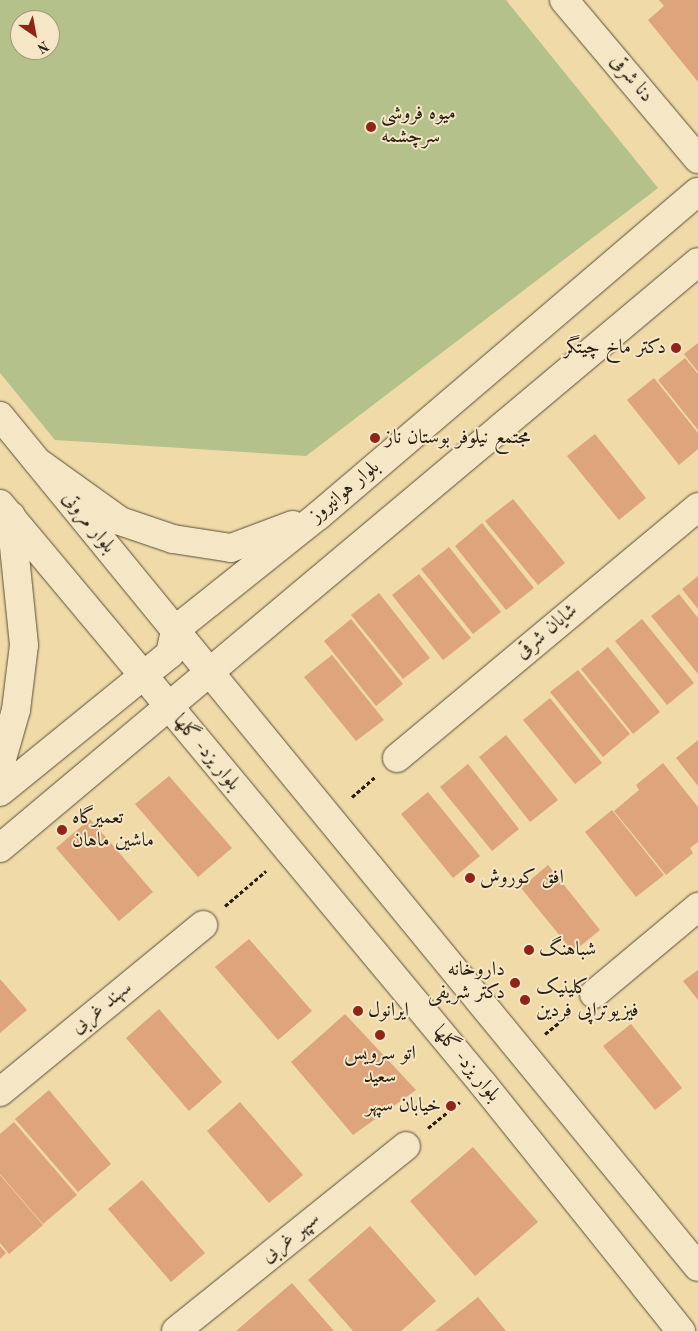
<!DOCTYPE html>
<meta charset="utf-8">
<style>
body{margin:0}
#map{position:relative;width:698px;height:1331px;overflow:hidden;background:#efdaa8;font-family:"Old Standard TT",Amiri,serif}
div>[style]{position:absolute}
.green>*{inset:0;background:#b4c18b}
.building>*{inset:0;background:#dea47b}
.path>*{height:3px;margin-top:-1.5px;transform-origin:0;background:repeating-linear-gradient(90deg,#292014 0 4px,transparent 0 6.5px)}
.roads{filter:drop-shadow(0 0 1px #5a4e39) drop-shadow(0 0 1px #5a4e39)}
.minor>*{height:28px;margin:-14px;padding:0 14px;transform-origin:14px;border-radius:14px;background:#f5e7c6}
.tertiary>*{height:28px;margin:-14px;padding:0 14px;transform-origin:14px;border-radius:14px;background:#f5e7c6}
.secondary>*{height:28px;margin:-14px;padding:0 14px;transform-origin:14px;border-radius:14px;background:#f5e7c6}
.dots>*{width:14px;height:14px;translate:-50% -50%;box-sizing:border-box;border:2px solid #f5e7c6;border-radius:50%}
span{translate:-50% -50%;white-space:nowrap;text-align:center;line-height:1.15;-webkit-text-stroke:4px #f5e7c6;paint-order:stroke}
.street-label{font-size:20px;color:#292014}
.poi-label{font-size:20px;color:#292014}
.left{translate:0 -50%;text-align:left}
.right{translate:-100% -50%;text-align:right}
.north{position:absolute;left:10px;top:10px;width:50px;height:50px;box-sizing:border-box;background:#f5e7c6;border:1px solid #a3977f;border-radius:50%;rotate:147deg;font-size:14px;font-weight:700;line-height:20px;text-align:center;color:#292014}
.north::after{content:'';display:block;margin:auto;width:18px;height:22px;background:#8f2418;clip-path:polygon(50% 0,100% 100%,50% 72%,0 100%)}
</style>
<div id="map">
<div class="green">
<div style="clip-path:polygon(evenodd,0 0,506px 0,658px 188px,306px 456px,55px 440px,0 373px,0 0,20px 20px,50px 20px,50px 50px,20px 50px,20px 20px)"></div>
</div>
<div class="building">
<div style="clip-path:polygon(659px 0,698px 0,698px 82px,648px 20px,664px 6px)"></div>
<div style="clip-path:polygon(698px 343px,698px 372px,684px 354px)"></div>
<div style="clip-path:polygon(685px 358px,698px 374px,698px 430px,658px 380px)"></div>
<div style="clip-path:polygon(654px 378px,698px 433px,698px 449px,679px 465px,627px 400px)"></div>
<div style="clip-path:polygon(595px 434px,646px 498px,619px 520px,567px 456px)"></div>
<div style="clip-path:polygon(513px 499px,565px 563px,538px 585px,485px 521px)"></div>
<div style="clip-path:polygon(482px 523px,534px 588px,506px 610px,455px 546px)"></div>
<div style="clip-path:polygon(449px 547px,501px 612px,473px 634px,421px 569px)"></div>
<div style="clip-path:polygon(419px 574px,471px 638px,443px 660px,392px 595px)"></div>
<div style="clip-path:polygon(698px 576px,698px 609px,682px 589px)"></div>
<div style="clip-path:polygon(379px 593px,430px 658px,403px 679px,351px 615px)"></div>
<div style="clip-path:polygon(679px 594px,698px 618px,698px 674px,651px 616px)"></div>
<div style="clip-path:polygon(351px 619px,403px 684px,376px 706px,324px 641px)"></div>
<div style="clip-path:polygon(642px 619px,694px 683px,667px 705px,615px 641px)"></div>
<div style="clip-path:polygon(608px 647px,660px 712px,633px 734px,581px 669px)"></div>
<div style="clip-path:polygon(332px 655px,384px 720px,356px 741px,304px 677px)"></div>
<div style="clip-path:polygon(578px 670px,630px 734px,603px 757px,550px 692px)"></div>
<div style="clip-path:polygon(550px 698px,602px 763px,575px 784px,523px 720px)"></div>
<div style="clip-path:polygon(506px 735px,558px 800px,530px 822px,479px 757px)"></div>
<div style="clip-path:polygon(698px 740px,698px 786px,676px 758px)"></div>
<div style="clip-path:polygon(663px 763px,698px 807px,698px 842px,690px 848px,693px 853px,666px 875px,614px 811px,639px 790px,636px 785px)"></div>
<div style="clip-path:polygon(468px 764px,519px 829px,492px 851px,440px 787px)"></div>
<div style="clip-path:polygon(169px 776px,232px 848px,198px 877px,135px 804px)"></div>
<div style="clip-path:polygon(428px 792px,480px 856px,453px 878px,401px 814px)"></div>
<div style="clip-path:polygon(612px 810px,664px 875px,636px 897px,585px 832px)"></div>
<div style="clip-path:polygon(90px 819px,153px 892px,119px 921px,56px 848px)"></div>
<div style="clip-path:polygon(548px 865px,600px 930px,573px 952px,521px 888px)"></div>
<div style="clip-path:polygon(249px 939px,312px 1011px,278px 1040px,215px 967px)"></div>
<div style="clip-path:polygon(698px 970px,698px 1000px,683px 981px)"></div>
<div style="clip-path:polygon(0 979px,27px 1010px,0 1033px)"></div>
<div style="clip-path:polygon(159px 1009px,222px 1082px,189px 1111px,126px 1038px)"></div>
<div style="clip-path:polygon(345px 1014px,416px 1090px,353px 1135px,291px 1062px)"></div>
<div style="clip-path:polygon(631px 1024px,682px 1088px,655px 1110px,603px 1046px)"></div>
<div style="clip-path:polygon(49px 1090px,111px 1164px,78px 1192px,15px 1119px)"></div>
<div style="clip-path:polygon(240px 1102px,303px 1175px,269px 1203px,207px 1131px)"></div>
<div style="clip-path:polygon(14px 1122px,77px 1195px,43px 1224px,0 1174px,0 1134px)"></div>
<div style="clip-path:polygon(473px 1147px,538px 1222px,475px 1276px,410px 1201px)"></div>
<div style="clip-path:polygon(0 1175px,43px 1225px,9px 1254px,0 1243px)"></div>
<div style="clip-path:polygon(142px 1180px,205px 1253px,171px 1282px,108px 1209px)"></div>
<div style="clip-path:polygon(370px 1226px,436px 1301px,401px 1331px,353px 1331px,308px 1280px)"></div>
<div style="clip-path:polygon(0 1246px,6px 1253px,0 1259px)"></div>
<div style="clip-path:polygon(292px 1283px,334px 1331px,236px 1331px)"></div>
<div style="clip-path:polygon(478px 1297px,506px 1331px,435px 1331px)"></div>
</div>
<div class="path">
<div style="left:352px;top:797px;width:32px;rotate:-41deg"></div>
<div style="left:225px;top:906px;width:54px;rotate:-40.5deg"></div>
<div style="left:545px;top:1034px;width:33px;rotate:-39deg"></div>
<div style="left:428px;top:1128px;width:41px;rotate:-39.1deg"></div>
</div>
<div class="roads">
<div class="minor">
<div style="left:564px;top:0;width:208px;rotate:49.9deg"></div>
<div style="left:397px;top:758px;width:392px;rotate:-39.8deg"></div>
<div style="left:594px;top:994px;width:136px;rotate:-39.9deg"></div>
<div style="left:0;top:1092px;width:263px;rotate:-39.4deg"></div>
<div style="left:176px;top:1331px;width:295px;rotate:-38.8deg"></div>
</div>
<div class="tertiary">
<div style="left:0;top:416px;width:276px;rotate:50.7deg"></div>
<div style="left:0;top:504px;width:223px;rotate:50.1deg"></div>
</div>
<div class="secondary">
<div style="left:38px;top:462px;width:101px;rotate:35.7deg"></div>
<div style="left:120px;top:521px;width:56px;rotate:18.8deg"></div>
<div style="left:173px;top:539px;width:59px;rotate:8.8deg"></div>
<div style="left:231px;top:548px;width:66px;rotate:-20.4deg"></div>
<div style="left:175px;top:630px;width:824px;rotate:50.61deg"></div>
<div style="left:143px;top:675px;width:532px;rotate:50.26deg"></div>
<div style="left:483px;top:1084px;width:317px;rotate:51.3deg"></div>
<div style="left:0;top:766px;width:58px;rotate:-74.1deg"></div>
<div style="left:16px;top:710px;width:65px;rotate:-83deg"></div>
<div style="left:24px;top:645px;width:130px;rotate:-95.8deg"></div>
<div style="left:0;top:792px;width:219px;rotate:-39.1deg"></div>
<div style="left:170px;top:654px;width:25px;rotate:-78deg"></div>
<div style="left:175px;top:630px;width:183px;rotate:-38.6deg"></div>
<div style="left:318px;top:516px;width:499px;rotate:-40.5deg"></div>
<div style="left:0;top:848px;width:911px;rotate:-40.01deg"></div>
</div>
</div>
<div class="dots">
<div style="left:371px;top:127px;background:#8f2418"></div>
<div style="left:676px;top:348px;background:#8f2418"></div>
<div style="left:375px;top:438px;background:#8f2418"></div>
<div style="left:62px;top:830px;background:#8f2418"></div>
<div style="left:470px;top:878px;background:#8f2418"></div>
<div style="left:529px;top:950px;background:#8f2418"></div>
<div style="left:515px;top:983px;background:#8f2418"></div>
<div style="left:525px;top:1000px;background:#8f2418"></div>
<div style="left:358px;top:1011px;background:#8f2418"></div>
<div style="left:380px;top:1035px;background:#8f2418"></div>
<div style="left:451px;top:1106px;background:#8f2418"></div>
</div>
<div class="street-label">
<span style="left:631px;top:79px;rotate:50deg">دنا شرقی</span>
<span style="left:345px;top:492px;rotate:-40deg">بلوار هوانیروز</span>
<span style="left:88px;top:523px;rotate:51deg">بلوار مروتی</span>
<span style="left:547px;top:632px;rotate:-40deg">شایان شرقی</span>
<span style="left:206px;top:753px;rotate:50deg">بلوار یزد- گلها</span>
<span style="left:102px;top:1008px;rotate:-39deg">سهند غربی</span>
<span style="left:466px;top:1064px;rotate:50deg">بلوار یزد- گلها</span>
<span style="left:291px;top:1238px;rotate:-39deg">سپهر غربی</span>
</div>
<div class="poi-label">
<span class="left" style="left:381px;top:126px">میوه فروشی<br>سرچشمه</span>
<span class="right" style="left:666px;top:348px">دکتر ماخ چیتگر</span>
<span class="left" style="left:385px;top:438px">مجتمع نیلوفر بوستان ناز</span>
<span class="left" style="left:72px;top:830px">تعمیرگاه<br>ماشین ماهان</span>
<span class="left" style="left:480px;top:878px">افق کوروش</span>
<span class="left" style="left:539px;top:950px">شباهنگ</span>
<span class="right" style="left:505px;top:982px">داروخانه<br>دکتر شریفی</span>
<span class="left" style="left:536px;top:1000px">کلینیک<br>فیزیوتراپی فردین</span>
<span class="left" style="left:368px;top:1011px">ایرانول</span>
<span style="left:380px;top:1066px">اتو سرویس<br>سعید</span>
<span class="right" style="left:441px;top:1106px">خیابان سپهر</span>
</div>
<div class="north">N</div>
</div>
